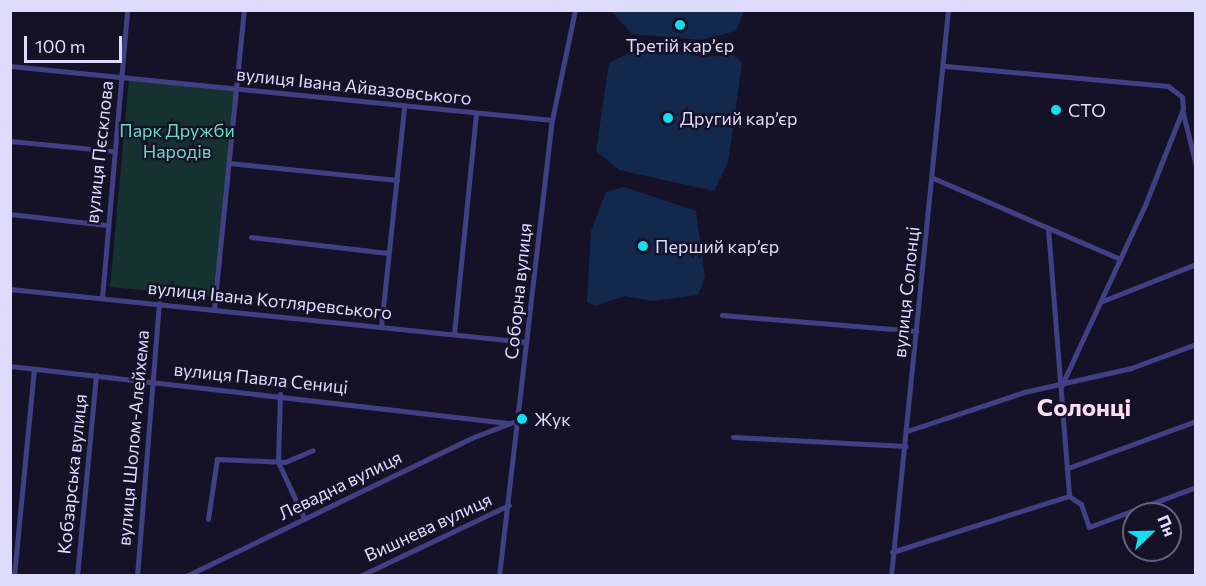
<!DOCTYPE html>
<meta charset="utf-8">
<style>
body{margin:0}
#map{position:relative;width:1206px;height:586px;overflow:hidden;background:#151228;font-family:Commissioner,sans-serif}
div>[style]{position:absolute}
.green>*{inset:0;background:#153230}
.water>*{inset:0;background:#12284c}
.street>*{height:5px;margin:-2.5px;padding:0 2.5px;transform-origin:2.5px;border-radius:2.5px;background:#424084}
.dots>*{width:16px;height:16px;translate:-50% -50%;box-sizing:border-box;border:3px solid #151228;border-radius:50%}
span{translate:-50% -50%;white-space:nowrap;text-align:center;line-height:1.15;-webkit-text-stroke:4.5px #151228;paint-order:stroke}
.poi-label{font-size:18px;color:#dedbfd}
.left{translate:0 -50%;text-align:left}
.street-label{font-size:18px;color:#dedbfd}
.park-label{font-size:18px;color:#6adabd}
.district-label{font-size:24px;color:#fdddf2;font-weight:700}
.frame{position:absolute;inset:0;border:12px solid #dedbfd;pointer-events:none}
.north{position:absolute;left:1122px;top:502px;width:60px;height:60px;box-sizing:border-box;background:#151228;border:2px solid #65627d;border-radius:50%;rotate:67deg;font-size:16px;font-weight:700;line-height:24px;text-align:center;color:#dedbfd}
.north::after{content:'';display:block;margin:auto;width:21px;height:27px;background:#13ddf1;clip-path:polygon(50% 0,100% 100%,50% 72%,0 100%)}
.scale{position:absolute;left:24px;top:36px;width:98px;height:27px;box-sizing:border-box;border:3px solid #dedbfd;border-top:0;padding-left:8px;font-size:18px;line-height:21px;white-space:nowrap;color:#dedbfd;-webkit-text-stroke:4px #151228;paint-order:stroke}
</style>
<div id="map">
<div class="green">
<div style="clip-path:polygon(129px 79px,235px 90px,215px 297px,110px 287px)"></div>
</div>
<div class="water">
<div style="clip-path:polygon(744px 11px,736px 31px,701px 40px,632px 34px,612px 12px)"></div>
<div style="clip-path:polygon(666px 48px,703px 57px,734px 55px,742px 63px,728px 163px,714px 191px,619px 170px,596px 151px,609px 63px,637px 49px)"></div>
<div style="clip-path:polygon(624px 187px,696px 211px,705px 277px,698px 295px,652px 301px,625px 296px,595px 306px,587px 302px,591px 231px,606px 192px)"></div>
</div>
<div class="street">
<div style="left:10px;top:66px;width:545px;rotate:5.69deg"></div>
<div style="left:945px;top:66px;width:224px;rotate:5.1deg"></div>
<div style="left:1168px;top:86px;width:18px;rotate:38deg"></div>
<div style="left:1182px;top:97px;width:12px;rotate:85deg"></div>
<div style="left:1183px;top:109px;width:103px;rotate:111.6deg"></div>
<div style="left:1145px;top:205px;width:200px;rotate:114.8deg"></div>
<div style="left:1183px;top:113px;width:55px;rotate:76.2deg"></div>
<div style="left:10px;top:141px;width:103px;rotate:5.5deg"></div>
<div style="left:229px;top:163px;width:169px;rotate:5.8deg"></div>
<div style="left:933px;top:178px;width:204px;rotate:23.4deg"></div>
<div style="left:10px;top:214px;width:97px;rotate:6.5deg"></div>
<div style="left:1048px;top:228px;width:269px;rotate:85.5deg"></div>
<div style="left:251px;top:237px;width:138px;rotate:6.7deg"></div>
<div style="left:10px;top:289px;width:519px;rotate:5.86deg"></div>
<div style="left:102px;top:298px;width:289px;rotate:-85deg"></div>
<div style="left:1100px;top:302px;width:103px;rotate:-21.6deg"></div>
<div style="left:214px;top:309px;width:301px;rotate:-84.3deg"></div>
<div style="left:722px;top:315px;width:195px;rotate:4.7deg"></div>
<div style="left:381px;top:327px;width:219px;rotate:-84deg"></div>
<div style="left:454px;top:334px;width:220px;rotate:-84.3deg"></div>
<div style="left:10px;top:366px;width:501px;rotate:6.53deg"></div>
<div style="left:280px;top:394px;width:68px;rotate:91.7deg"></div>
<div style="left:278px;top:462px;width:62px;rotate:65.1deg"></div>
<div style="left:907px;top:431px;width:123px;rotate:-18.4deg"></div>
<div style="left:1024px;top:392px;width:110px;rotate:-12.6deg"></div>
<div style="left:1131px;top:368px;width:69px;rotate:-20.3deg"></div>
<div style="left:733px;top:437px;width:173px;rotate:3deg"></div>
<div style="left:1068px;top:468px;width:136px;rotate:-20.2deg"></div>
<div style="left:208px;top:519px;width:61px;rotate:-81.5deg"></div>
<div style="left:217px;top:459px;width:68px;rotate:2.5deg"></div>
<div style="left:285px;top:462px;width:30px;rotate:-23deg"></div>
<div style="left:892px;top:552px;width:186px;rotate:-17.6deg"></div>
<div style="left:1069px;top:496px;width:14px;rotate:34deg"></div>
<div style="left:1081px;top:504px;width:24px;rotate:71deg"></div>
<div style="left:1089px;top:527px;width:114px;rotate:-20.5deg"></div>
<div style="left:14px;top:576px;width:208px;rotate:-84.5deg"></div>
<div style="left:77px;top:576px;width:202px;rotate:-84.6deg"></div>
<div style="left:137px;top:576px;width:274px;rotate:-85.4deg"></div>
<div style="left:186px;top:576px;width:320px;rotate:-25.8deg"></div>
<div style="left:474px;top:437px;width:50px;rotate:-21deg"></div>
<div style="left:360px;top:576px;width:165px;rotate:-25.5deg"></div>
<div style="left:499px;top:576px;width:459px;rotate:-83.4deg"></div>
<div style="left:552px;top:120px;width:112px;rotate:-78.2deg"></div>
<div style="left:891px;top:576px;width:569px;rotate:-84.25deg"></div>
</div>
<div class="dots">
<div style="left:680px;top:25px;background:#13ddf1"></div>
<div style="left:1056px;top:110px;background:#13ddf1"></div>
<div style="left:668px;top:118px;background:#13ddf1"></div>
<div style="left:643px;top:246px;background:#13ddf1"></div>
<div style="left:522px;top:419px;background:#13ddf1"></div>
</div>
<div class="poi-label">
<span style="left:680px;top:45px">Третій кар’єр</span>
<span class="left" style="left:1068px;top:110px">СТО</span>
<span class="left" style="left:680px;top:118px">Другий кар’єр</span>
<span class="left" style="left:655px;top:246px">Перший кар’єр</span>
<span class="left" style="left:534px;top:419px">Жук</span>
</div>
<div class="street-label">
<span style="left:354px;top:86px;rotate:6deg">вулиця Івана Айвазовського</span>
<span style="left:99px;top:152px;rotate:-84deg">вулиця Пєсклова</span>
<span style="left:518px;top:291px;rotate:-84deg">Соборна вулиця</span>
<span style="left:906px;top:292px;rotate:-84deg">вулиця Солонці</span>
<span style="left:270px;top:300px;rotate:6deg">вулиця Івана Котляревського</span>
<span style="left:261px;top:378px;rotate:6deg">вулиця Павла Сениці</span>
<span style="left:133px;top:438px;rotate:-85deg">вулиця Шолом-Алейхема</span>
<span style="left:72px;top:474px;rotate:-84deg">Кобзарська вулиця</span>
<span style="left:340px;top:485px;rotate:-26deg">Левадна вулиця</span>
<span style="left:428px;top:527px;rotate:-25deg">Вишнева вулиця</span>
</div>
<div class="park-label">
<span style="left:177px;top:141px">Парк Дружби<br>Народів</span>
</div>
<div class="district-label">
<span style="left:1084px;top:407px">Солонці</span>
</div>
<div class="frame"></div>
<div class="north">Пн</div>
<div class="scale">100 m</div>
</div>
